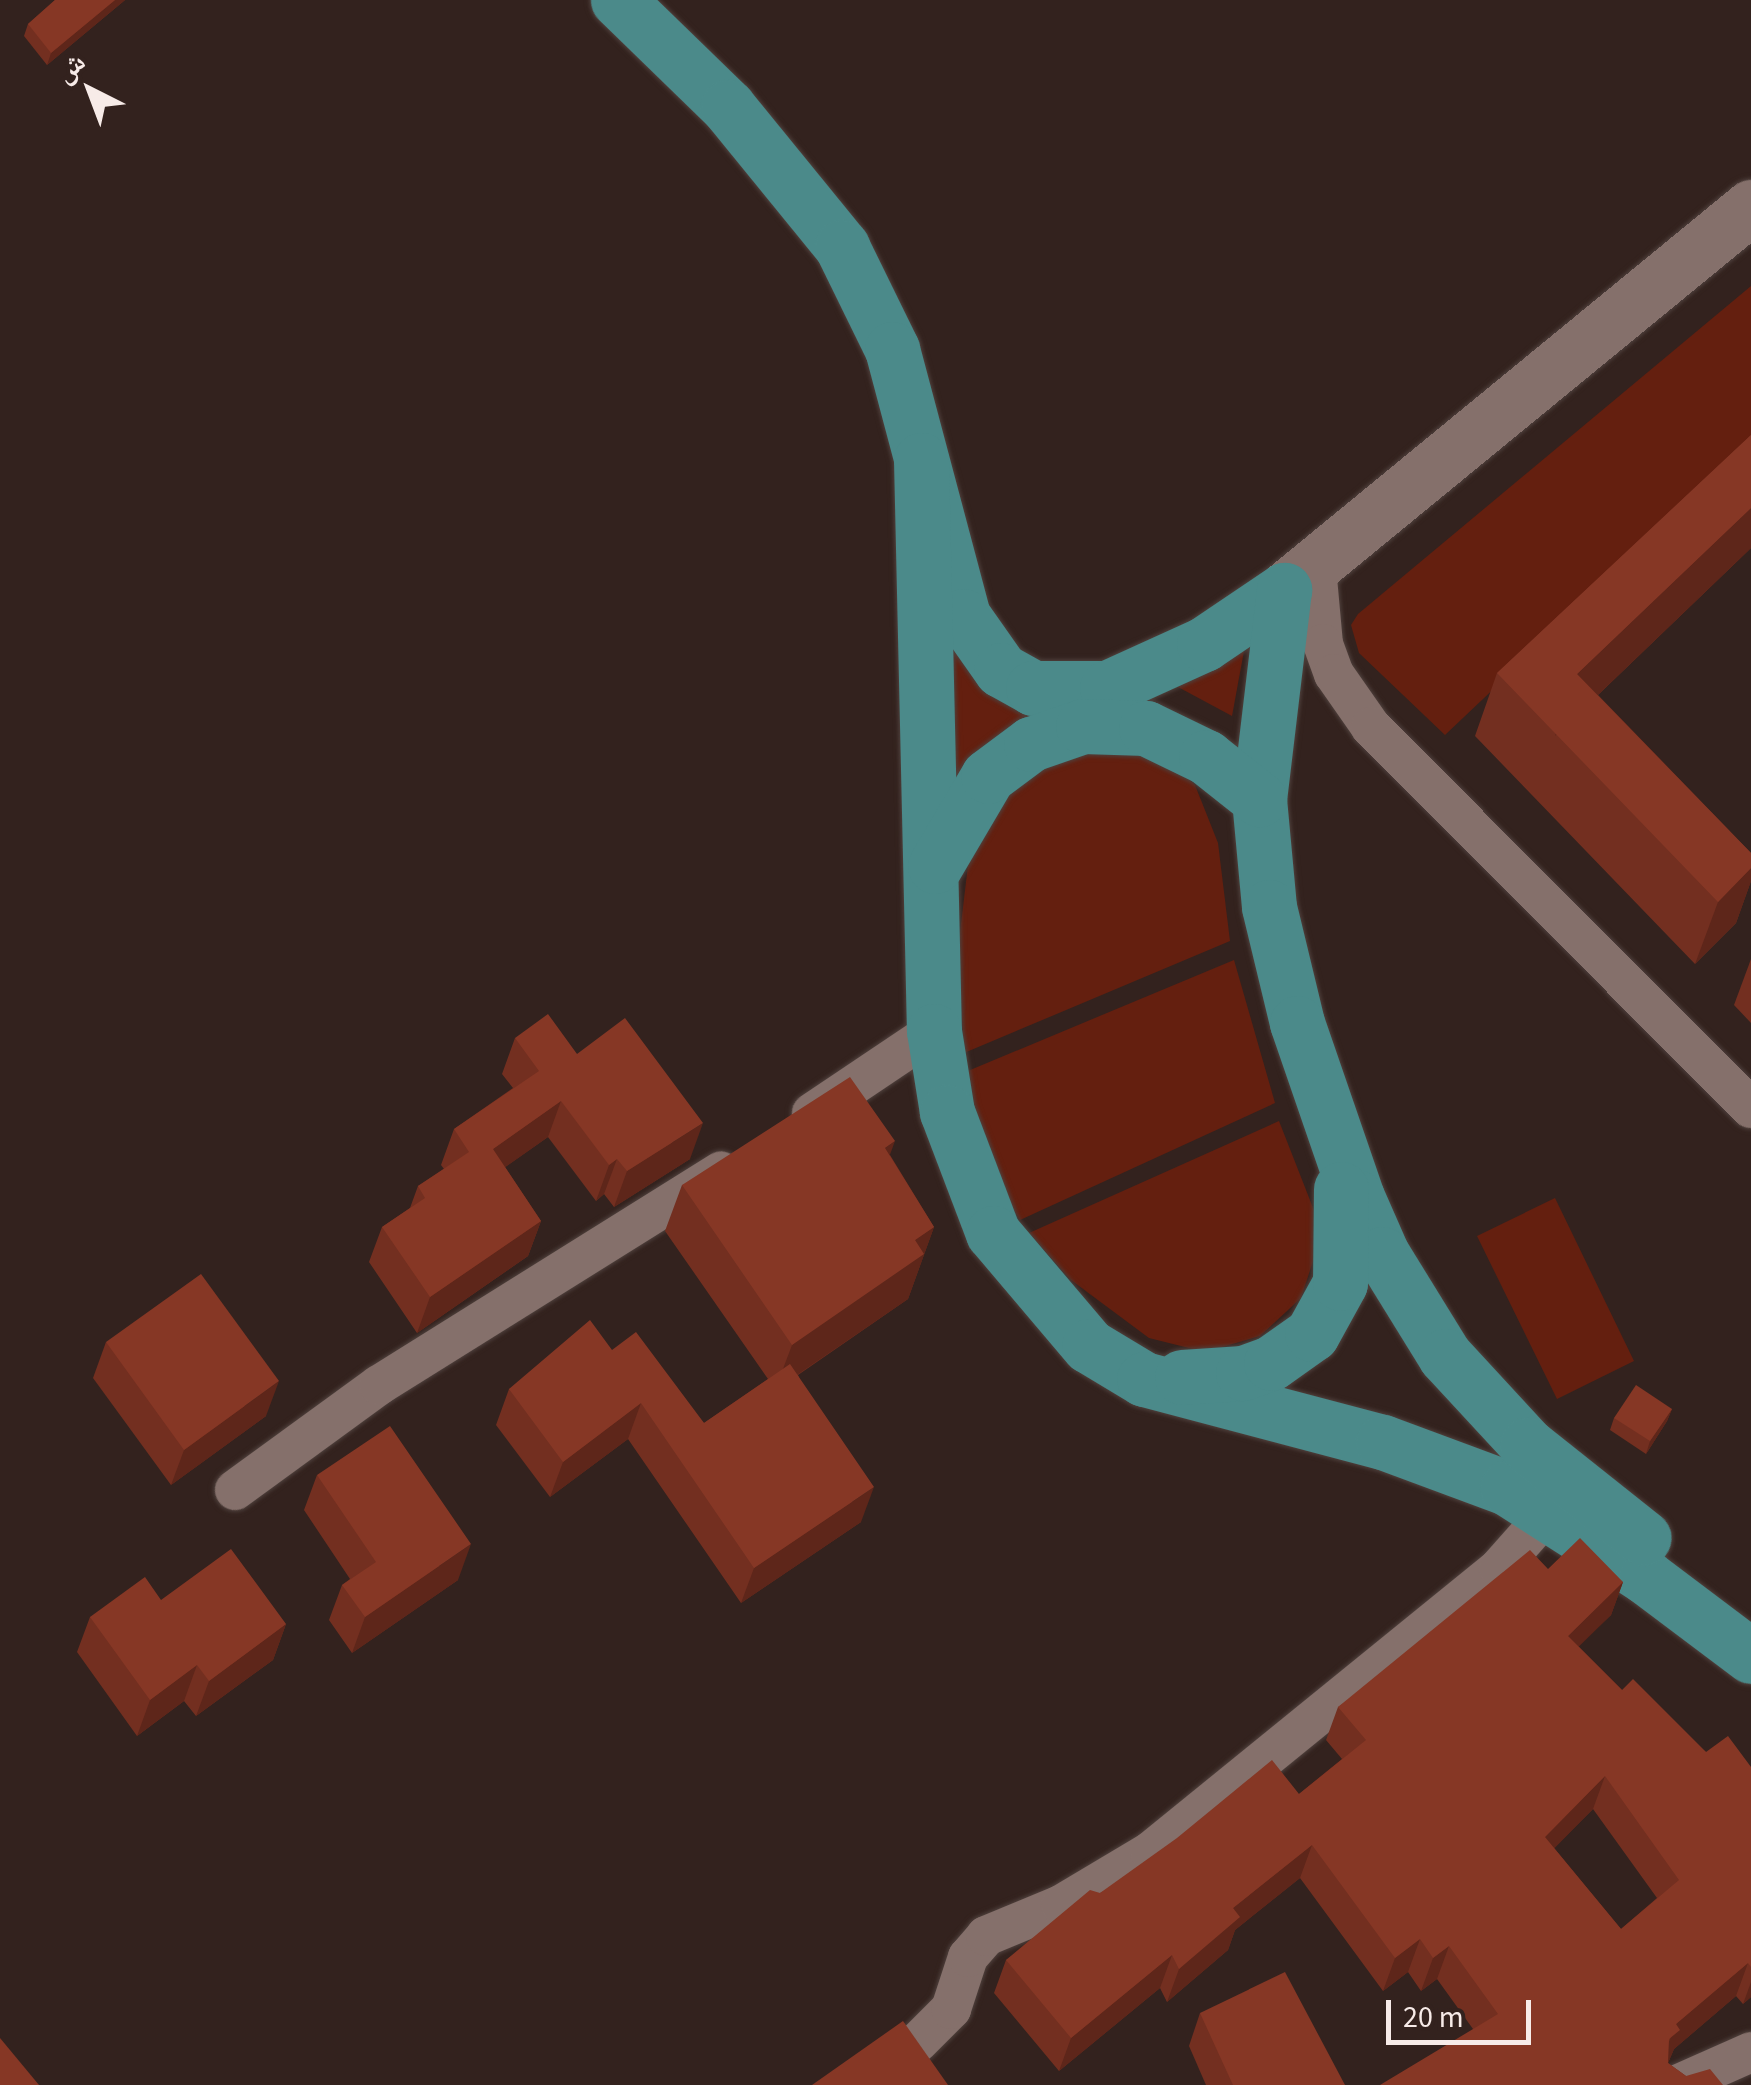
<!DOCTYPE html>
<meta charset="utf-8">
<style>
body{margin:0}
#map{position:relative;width:1751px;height:2085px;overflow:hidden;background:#33221e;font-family:"Source Sans 3","Noto Naskh Arabic",sans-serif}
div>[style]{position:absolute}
.green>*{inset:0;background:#641f0f}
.roads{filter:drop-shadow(0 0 2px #4f413d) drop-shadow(0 0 2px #4f413d)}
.street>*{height:40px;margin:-20px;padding:0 20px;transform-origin:20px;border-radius:20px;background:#85706b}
.secondary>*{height:55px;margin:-27.5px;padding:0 27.5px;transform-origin:27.5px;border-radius:27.5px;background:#85706b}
.primary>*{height:55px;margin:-27.5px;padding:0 27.5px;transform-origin:27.5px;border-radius:27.5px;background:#4b8a8a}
.wall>*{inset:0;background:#732f20}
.shaded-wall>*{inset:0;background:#5e261a}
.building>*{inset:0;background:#863725}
span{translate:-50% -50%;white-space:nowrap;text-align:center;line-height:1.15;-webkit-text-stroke:9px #33221e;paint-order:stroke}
.north{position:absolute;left:40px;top:40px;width:100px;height:100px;-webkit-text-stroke:8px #33221e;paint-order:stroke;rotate:318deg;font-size:28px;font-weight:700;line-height:40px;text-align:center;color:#f7ebe8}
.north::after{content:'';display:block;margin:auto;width:35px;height:45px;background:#f7ebe8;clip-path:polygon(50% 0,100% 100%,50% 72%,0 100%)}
.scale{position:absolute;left:1386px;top:2000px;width:145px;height:45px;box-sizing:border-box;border:5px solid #f7ebe8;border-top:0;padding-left:12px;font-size:30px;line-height:35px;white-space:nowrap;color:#f7ebe8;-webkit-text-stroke:8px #33221e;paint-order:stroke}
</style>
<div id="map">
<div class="green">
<div style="clip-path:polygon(1751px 286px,1751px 445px,1445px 735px,1359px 653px,1351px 625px,1358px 614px)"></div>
<div style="clip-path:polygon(944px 612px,1033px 712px,956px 786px)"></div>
<div style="clip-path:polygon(1235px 646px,1244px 651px,1232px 716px,1178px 687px)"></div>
<div style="clip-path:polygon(1101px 740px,1175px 767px,1195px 785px,1218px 843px,1230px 941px,964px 1053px,958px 949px,972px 832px,1000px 782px)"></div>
<div style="clip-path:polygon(1234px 960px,1275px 1103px,1020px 1220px,996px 1180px,963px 1073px)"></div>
<div style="clip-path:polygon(1279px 1121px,1317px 1218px,1318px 1246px,1301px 1298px,1260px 1336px,1205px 1352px,1149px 1338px,1071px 1280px,1029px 1233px)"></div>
<div style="clip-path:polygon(1555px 1198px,1634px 1361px,1557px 1399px,1477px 1236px)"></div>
</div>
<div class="roads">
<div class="street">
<div style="left:1316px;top:567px;width:77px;rotate:84.8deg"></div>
<div style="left:1323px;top:644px;width:32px;rotate:70deg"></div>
<div style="left:1334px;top:674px;width:65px;rotate:55.1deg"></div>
<div style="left:1371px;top:727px;width:538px;rotate:45.08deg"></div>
<div style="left:812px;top:1113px;width:147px;rotate:-33.9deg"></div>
<div style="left:235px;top:1490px;width:178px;rotate:-36.1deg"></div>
<div style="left:379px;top:1385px;width:403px;rotate:-32deg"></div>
<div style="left:918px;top:2042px;width:47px;rotate:-45deg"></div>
<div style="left:951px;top:2009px;width:55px;rotate:-71.9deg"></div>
<div style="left:968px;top:1957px;width:28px;rotate:-49deg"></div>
<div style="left:986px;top:1936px;width:81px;rotate:-22.5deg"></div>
<div style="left:1061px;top:1905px;width:104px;rotate:-30.8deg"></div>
<div style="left:1150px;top:1852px;width:450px;rotate:-39.1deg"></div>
<div style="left:1499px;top:1568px;width:96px;rotate:-48.4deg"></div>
<div style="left:1677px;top:2085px;width:81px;rotate:-24deg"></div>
</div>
<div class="secondary">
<div style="left:1284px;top:590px;width:604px;rotate:-39.36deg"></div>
</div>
<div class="primary">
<div style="left:618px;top:0;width:153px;rotate:44.2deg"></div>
<div style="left:728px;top:107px;width:181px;rotate:50.8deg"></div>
<div style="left:842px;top:247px;width:114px;rotate:63.9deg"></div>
<div style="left:892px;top:349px;width:276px;rotate:75.1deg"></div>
<div style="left:963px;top:616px;width:66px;rotate:54.9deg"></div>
<div style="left:1001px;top:670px;width:37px;rotate:29deg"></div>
<div style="left:1033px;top:688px;width:74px"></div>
<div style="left:1107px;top:688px;width:107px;rotate:-24.4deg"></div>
<div style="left:1204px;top:644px;width:97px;rotate:-34deg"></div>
<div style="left:921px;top:460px;width:571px;rotate:88.7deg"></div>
<div style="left:934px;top:1031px;width:82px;rotate:80.9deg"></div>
<div style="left:947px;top:1112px;width:129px;rotate:69.2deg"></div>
<div style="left:993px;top:1233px;width:148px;rotate:49.7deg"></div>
<div style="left:1089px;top:1346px;width:64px;rotate:31deg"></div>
<div style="left:1144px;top:1379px;width:247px;rotate:14.8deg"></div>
<div style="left:1383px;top:1442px;width:132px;rotate:20.4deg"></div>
<div style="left:1507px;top:1488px;width:165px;rotate:32.6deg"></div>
<div style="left:1646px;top:1577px;width:131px;rotate:37deg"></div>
<div style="left:1284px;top:590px;width:210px;rotate:96.8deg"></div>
<div style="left:1259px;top:799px;width:108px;rotate:84.7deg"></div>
<div style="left:1269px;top:907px;width:119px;rotate:76.4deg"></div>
<div style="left:1297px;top:1023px;width:184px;rotate:71deg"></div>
<div style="left:1357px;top:1197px;width:62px;rotate:66.3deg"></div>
<div style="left:1382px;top:1254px;width:120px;rotate:58.3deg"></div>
<div style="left:1445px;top:1356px;width:121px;rotate:47.3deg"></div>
<div style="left:1527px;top:1445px;width:149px;rotate:38.5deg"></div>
<div style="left:935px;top:866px;width:104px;rotate:-59.5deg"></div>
<div style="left:988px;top:776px;width:54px;rotate:-36.7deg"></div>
<div style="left:1031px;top:744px;width:55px;rotate:-19.1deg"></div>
<div style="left:1083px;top:726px;width:63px;rotate:1.8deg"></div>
<div style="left:1146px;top:728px;width:67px;rotate:25.8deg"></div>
<div style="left:1206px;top:757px;width:68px;rotate:38.4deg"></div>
<div style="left:1182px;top:1377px;width:61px;rotate:-3.8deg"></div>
<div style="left:1243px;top:1373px;width:30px;rotate:-20deg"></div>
<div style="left:1271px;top:1363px;width:50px;rotate:-35.3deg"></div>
<div style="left:1312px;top:1334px;width:58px;rotate:-61.2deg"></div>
<div style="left:1340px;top:1283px;width:94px;rotate:-89.4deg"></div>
</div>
</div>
<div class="wall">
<div style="clip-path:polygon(55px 0,125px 0,47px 65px,24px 36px,28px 24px)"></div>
<div style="clip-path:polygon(1751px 435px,1751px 548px,1598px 695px,1751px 853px,1751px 881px,1736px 923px,1695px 964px,1475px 736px,1497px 673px)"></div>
<div style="clip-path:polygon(1751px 959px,1751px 1023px,1734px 1005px)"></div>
<div style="clip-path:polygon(515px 1038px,577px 1054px,690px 1159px,614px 1207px,604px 1194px,596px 1201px,548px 1137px,505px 1167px,541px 1221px,528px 1256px,417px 1333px,369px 1262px,382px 1227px,410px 1208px,418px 1186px,444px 1169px,441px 1165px,454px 1129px,513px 1088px,502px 1074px)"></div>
<div style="clip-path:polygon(890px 1155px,934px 1227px,908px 1299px,798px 1375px,861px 1522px,741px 1603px,628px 1439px,550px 1497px,496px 1425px,509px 1389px,612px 1350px,704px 1423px,768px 1379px,665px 1231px,682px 1185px)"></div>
<div style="clip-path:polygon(106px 1342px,266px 1416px,171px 1485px,93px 1378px)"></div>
<div style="clip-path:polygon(1672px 1409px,1667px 1421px,1646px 1454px,1610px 1430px,1614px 1418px)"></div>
<div style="clip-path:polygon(317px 1475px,458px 1580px,352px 1653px,329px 1620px,342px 1585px,350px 1579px,304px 1510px)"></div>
<div style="clip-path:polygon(evenodd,1548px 1569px,1623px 1582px,1611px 1615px,1578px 1646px,1622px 1690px,1706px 1752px,1751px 1767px,1751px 1997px,1743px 2004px,1736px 1996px,1674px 2049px,1668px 2063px,1686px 2076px,1723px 2085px,1473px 2029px,1437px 1979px,1421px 1991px,1408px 1972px,1383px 1991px,1300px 1878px,1235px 1930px,1228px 1950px,1167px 2002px,1160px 1988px,1059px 2071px,994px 1993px,1006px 1960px,1100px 1893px,1299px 1794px,1342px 1759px,1326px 1740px,1338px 1707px,1548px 1569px,1593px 1809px,1657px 1898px,1621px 1929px,1554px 1848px,1593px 1809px)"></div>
<div style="clip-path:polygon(161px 1600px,286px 1624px,273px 1660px,196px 1716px,184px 1701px,137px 1736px,77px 1652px,90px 1617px)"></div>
<div style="clip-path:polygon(1200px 2013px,1345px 2085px,1206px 2085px,1189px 2046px)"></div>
</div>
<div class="shaded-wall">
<div style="clip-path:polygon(115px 0,125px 0,47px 65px,51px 53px)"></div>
<div style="clip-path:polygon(1751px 508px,1751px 548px,1555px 736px,1577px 674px)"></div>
<div style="clip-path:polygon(1751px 868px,1751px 881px,1736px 923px,1695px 964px,1718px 902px)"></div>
<div style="clip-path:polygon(561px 1101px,548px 1137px,480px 1185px,493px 1149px)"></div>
<div style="clip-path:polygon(703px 1123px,690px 1159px,614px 1207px,627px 1171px)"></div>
<div style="clip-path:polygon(895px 1141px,878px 1187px,885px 1148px)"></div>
<div style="clip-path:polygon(617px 1159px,604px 1194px,596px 1201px,609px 1165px)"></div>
<div style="clip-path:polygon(541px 1221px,528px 1256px,417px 1333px,430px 1297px)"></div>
<div style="clip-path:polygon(934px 1227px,908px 1299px,775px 1390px,792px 1345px,915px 1240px)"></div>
<div style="clip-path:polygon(279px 1381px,266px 1416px,171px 1485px,184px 1450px)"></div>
<div style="clip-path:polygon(641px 1403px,628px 1439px,550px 1497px,563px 1462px)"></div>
<div style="clip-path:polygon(1672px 1409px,1667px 1421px,1646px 1454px,1650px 1441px)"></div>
<div style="clip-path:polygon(874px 1487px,861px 1522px,741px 1603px,754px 1568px)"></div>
<div style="clip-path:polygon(471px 1544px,458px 1580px,352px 1653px,365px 1617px)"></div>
<div style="clip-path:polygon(1623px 1582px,1611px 1615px,1556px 1669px,1568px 1636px)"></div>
<div style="clip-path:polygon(286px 1624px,273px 1660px,196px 1716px,209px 1681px)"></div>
<div style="clip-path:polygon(197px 1665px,184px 1701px,137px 1736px,150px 1700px)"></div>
<div style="clip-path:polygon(1605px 1776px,1593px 1809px,1533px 1870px,1545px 1837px)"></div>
<div style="clip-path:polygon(1312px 1845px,1300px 1878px,1235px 1930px,1228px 1950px,1167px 2002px,1179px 1969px,1233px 1908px)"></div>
<div style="clip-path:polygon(1420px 1939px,1408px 1972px,1383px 1991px,1395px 1958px)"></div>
<div style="clip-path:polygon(1449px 1946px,1437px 1979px,1421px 1991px,1433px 1958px)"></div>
<div style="clip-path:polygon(1172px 1955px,1160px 1988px,1059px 2071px,1071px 2038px)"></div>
<div style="clip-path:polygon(1748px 1963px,1736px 1996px,1674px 2049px,1668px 2063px,1657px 2072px,1676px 2024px)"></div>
<div style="clip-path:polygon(1751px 1982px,1751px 1997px,1743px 2004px)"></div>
</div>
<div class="building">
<div style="clip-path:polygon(55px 0,115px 0,51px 53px,28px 24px)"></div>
<div style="clip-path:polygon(1751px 435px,1751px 508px,1577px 674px,1751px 853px,1751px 868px,1718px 902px,1497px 673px)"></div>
<div style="clip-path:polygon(548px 1014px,577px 1054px,625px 1018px,703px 1123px,627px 1171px,617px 1159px,609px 1165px,561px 1101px,493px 1149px,541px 1221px,430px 1297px,382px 1227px,425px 1198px,418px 1186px,469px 1152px,454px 1129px,539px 1071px,515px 1038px)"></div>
<div style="clip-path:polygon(850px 1077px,895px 1141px,885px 1148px,934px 1227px,915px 1240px,924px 1254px,792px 1345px,682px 1185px)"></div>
<div style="clip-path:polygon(201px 1274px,279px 1381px,184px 1450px,106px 1342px)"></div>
<div style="clip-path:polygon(590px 1320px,612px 1350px,636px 1332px,704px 1423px,790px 1364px,874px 1487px,754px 1568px,641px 1403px,563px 1462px,509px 1389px)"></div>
<div style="clip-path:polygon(1636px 1385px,1672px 1409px,1650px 1441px,1614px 1418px)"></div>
<div style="clip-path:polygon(390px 1426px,471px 1544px,365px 1617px,342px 1585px,376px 1562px,317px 1475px)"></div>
<div style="clip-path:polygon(evenodd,1580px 1538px,1623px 1582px,1568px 1636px,1622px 1690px,1633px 1679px,1706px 1752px,1728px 1736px,1751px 1767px,1751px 1967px,1748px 1963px,1676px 2024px,1680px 2030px,1669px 2039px,1668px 2063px,1686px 2076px,1710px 2069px,1723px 2085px,1380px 2085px,1498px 2014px,1449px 1946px,1433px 1958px,1420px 1939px,1395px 1958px,1312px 1845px,1233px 1908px,1240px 1917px,1179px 1969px,1172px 1955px,1071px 2038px,1006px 1960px,1090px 1890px,1100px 1893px,1177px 1838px,1272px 1760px,1299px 1794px,1366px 1740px,1338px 1707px,1530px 1550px,1548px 1569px,1580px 1538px,1605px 1776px,1679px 1880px,1621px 1929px,1545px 1837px,1605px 1776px)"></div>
<div style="clip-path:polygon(231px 1549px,286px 1624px,209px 1681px,197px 1665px,150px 1700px,90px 1617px,145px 1577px,161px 1600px)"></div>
<div style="clip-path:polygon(1285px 1972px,1345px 2085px,1233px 2085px,1200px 2013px)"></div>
<div style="clip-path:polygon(903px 2021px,948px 2085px,812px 2085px)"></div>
<div style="clip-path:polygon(0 2038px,39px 2085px,0 2085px)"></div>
</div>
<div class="north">ش</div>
<div class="scale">20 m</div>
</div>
